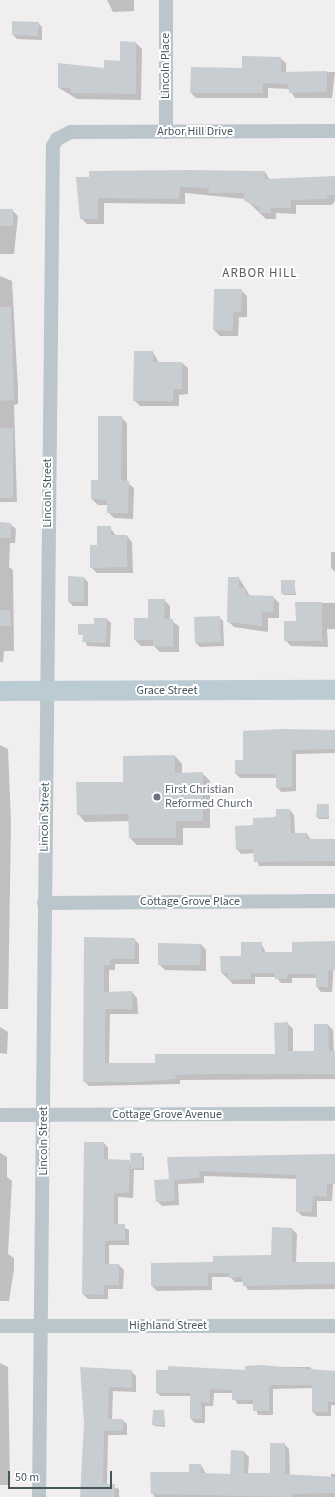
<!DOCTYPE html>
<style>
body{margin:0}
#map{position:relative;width:335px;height:1497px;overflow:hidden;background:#f1eeef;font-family:"Source Sans 3",sans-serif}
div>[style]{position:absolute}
.shadow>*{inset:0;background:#0003}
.building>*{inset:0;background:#c8cdd1}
.street>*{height:14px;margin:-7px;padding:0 7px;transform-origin:7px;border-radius:7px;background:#bac6cc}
.secondary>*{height:20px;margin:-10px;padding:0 10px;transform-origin:10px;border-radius:10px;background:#bbcbd3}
.dots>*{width:11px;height:11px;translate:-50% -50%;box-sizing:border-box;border:2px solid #fff;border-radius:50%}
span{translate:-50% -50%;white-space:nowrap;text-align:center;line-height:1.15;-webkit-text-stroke:4px #fff;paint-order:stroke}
.street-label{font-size:12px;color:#46565d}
.worship-label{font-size:12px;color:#5b616d}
.left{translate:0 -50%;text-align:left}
.neighbourhood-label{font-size:13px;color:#5b6064;letter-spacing:1px}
.scale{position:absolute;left:8px;top:1471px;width:104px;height:18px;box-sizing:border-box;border:2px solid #46565d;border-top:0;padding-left:5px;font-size:12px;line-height:14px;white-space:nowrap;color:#46565d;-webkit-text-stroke:3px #fff;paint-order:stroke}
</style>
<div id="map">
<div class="shadow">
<div style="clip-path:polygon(107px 0,134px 0,134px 11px,113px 12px)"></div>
<div style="clip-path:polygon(38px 23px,42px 27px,42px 40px,17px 39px,13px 35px)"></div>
<div style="clip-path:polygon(136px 43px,142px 49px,141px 100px,77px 99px,59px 88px,121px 62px)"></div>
<div style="clip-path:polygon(280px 58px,286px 63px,286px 73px,335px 72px,332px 98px,295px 98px,289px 89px,268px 88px,268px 98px,196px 98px,191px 93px,243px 69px)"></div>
<div style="clip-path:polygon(265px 172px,270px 180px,335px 178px,335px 201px,332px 205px,296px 205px,296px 214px,276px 213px,276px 219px,266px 219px,245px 199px,185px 193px,185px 204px,104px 203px,104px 224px,87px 224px,81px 218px,77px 178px)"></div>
<div style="clip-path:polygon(0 210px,12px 210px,18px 216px,14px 254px,0 254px)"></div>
<div style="clip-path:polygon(0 276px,12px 281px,18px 389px,18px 404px,14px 405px,17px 502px,0 502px)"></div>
<div style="clip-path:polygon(241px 290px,247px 296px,247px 317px,239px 317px,238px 336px,220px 336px,214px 330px)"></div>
<div style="clip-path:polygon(153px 352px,159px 363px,182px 363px,188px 368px,188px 394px,179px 395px,179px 406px,140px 406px,134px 400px)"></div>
<div style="clip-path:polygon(121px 417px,127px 423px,127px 482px,134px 488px,133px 519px,114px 518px,108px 512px,108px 505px,98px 505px,92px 499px)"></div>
<div style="clip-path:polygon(0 523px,10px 524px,16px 529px,15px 543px,10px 543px,9px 567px,13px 570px,14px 651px,4px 651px,3px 662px,0 662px)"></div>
<div style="clip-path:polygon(110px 527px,116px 536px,127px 536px,132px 542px,133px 573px,97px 573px,91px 567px)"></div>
<div style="clip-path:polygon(331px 552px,335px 552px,335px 572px,331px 568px)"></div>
<div style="clip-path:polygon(84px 578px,88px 582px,88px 606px,73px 606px,69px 602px)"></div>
<div style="clip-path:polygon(239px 578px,250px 596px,273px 597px,279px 603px,279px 618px,268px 618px,268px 632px,234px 627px,228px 621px)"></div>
<div style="clip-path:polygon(294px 581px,296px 595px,284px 595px,282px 593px)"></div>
<div style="clip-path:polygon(164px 600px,170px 606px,170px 620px,179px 626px,179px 652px,160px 652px,154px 646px,141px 646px,135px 640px)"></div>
<div style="clip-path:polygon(296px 603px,335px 603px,335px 629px,327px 629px,328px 647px,291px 646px,285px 640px,297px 622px)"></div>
<div style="clip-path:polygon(219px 617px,223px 621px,224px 646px,200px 647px,196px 643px)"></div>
<div style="clip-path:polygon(107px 619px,111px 623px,110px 647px,87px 646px,79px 625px,95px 625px)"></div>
<div style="clip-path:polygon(335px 732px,335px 753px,296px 754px,296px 791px,281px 792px,277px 787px,277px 778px,240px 778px,236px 774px,244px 761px)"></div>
<div style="clip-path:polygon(0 745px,8px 749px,11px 822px,8px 1009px,0 1009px)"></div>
<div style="clip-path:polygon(175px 756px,182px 764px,182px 774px,202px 773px,210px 781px,210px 828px,183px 828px,183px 845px,137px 845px,130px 838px,129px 821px,85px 822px,78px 814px,124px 783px)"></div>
<div style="clip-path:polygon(328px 805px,329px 819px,319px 819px,317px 817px)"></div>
<div style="clip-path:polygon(290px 810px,294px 815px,295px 834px,307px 834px,311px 840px,335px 840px,335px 866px,259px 866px,254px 853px,241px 854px,237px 849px,254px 826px)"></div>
<div style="clip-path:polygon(85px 938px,134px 939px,139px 944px,139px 964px,115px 964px,115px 970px,109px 970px,109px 993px,132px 992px,137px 998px,138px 1014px,110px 1014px,109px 1064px,156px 1064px,276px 1055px,287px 1023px,293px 1029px,293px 1052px,315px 1052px,328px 1025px,333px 1030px,335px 1079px,180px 1080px,180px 1084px,89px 1086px,84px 1081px)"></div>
<div style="clip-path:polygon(335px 942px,332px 992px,321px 992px,317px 987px,317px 978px,292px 978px,292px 983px,281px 983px,276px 977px,255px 977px,255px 984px,233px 984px,222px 973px,261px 943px,266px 953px,293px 953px)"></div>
<div style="clip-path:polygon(201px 944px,206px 950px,206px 971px,165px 970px,159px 964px)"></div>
<div style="clip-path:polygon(0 1027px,8px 1032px,7px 1054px,0 1053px)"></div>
<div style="clip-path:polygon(85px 1143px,104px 1143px,108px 1148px,108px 1160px,132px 1163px,144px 1156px,144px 1170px,134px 1170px,133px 1198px,118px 1197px,118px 1225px,129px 1230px,129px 1245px,109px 1245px,109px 1265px,119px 1265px,124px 1270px,123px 1289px,108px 1289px,108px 1299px,88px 1299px,83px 1294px)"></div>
<div style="clip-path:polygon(0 1153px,7px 1157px,7px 1177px,12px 1181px,8px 1254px,14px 1258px,14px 1269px,9px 1301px,0 1301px)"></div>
<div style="clip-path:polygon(335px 1155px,332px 1201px,317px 1201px,317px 1217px,302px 1216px,297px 1211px,297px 1179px,204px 1176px,204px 1183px,178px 1184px,179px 1205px,162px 1206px,157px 1201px,170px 1180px,168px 1158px)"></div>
<div style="clip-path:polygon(273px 1228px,292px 1229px,297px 1234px,296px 1263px,335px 1263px,335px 1289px,248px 1290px,243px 1282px,235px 1282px,230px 1277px,212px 1277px,212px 1290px,157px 1291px,152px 1286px,214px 1263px,272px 1256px)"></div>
<div style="clip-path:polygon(0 1363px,8px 1367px,10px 1485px,0 1485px)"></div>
<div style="clip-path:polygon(246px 1367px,310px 1367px,314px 1372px,335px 1372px,335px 1405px,331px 1405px,331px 1416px,317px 1416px,313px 1412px,313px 1388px,273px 1389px,273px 1415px,258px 1415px,254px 1404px,237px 1404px,233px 1393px,214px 1393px,213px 1406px,205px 1406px,205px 1423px,195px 1423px,191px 1419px,191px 1396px,161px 1396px,157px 1393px,246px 1371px)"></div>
<div style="clip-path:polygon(81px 1368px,131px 1371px,136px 1376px,136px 1392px,113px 1391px,112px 1420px,122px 1420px,127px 1424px,127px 1435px,108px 1435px,107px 1485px,119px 1489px,119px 1497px,81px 1497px,85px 1423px)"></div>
<div style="clip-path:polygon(164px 1411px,165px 1427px,155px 1426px,153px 1425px)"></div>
<div style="clip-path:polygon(284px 1444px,289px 1449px,290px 1476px,331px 1479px,331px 1474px,335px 1474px,335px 1497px,155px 1497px,152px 1493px,201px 1465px,206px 1474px,231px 1475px,244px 1452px,249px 1457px,248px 1474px,271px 1474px)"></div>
</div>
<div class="building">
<div style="clip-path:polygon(12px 21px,39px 22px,38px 36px,12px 35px)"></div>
<div style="clip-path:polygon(120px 41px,136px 42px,136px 94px,71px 93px,71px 88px,58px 88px,58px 63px,104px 68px,104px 60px,120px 61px)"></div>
<div style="clip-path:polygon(242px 56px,281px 57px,281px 72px,327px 71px,327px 92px,289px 93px,288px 84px,263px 83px,263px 93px,190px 93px,191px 67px,242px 68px)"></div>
<div style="clip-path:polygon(191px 170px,265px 171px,265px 179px,335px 176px,335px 195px,327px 195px,327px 199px,291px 200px,291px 208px,271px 208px,271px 213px,259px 213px,259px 207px,244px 201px,244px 193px,208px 193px,209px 188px,180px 187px,179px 199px,98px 198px,98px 219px,80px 219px,76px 177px,89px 177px,89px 171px)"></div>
<div style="clip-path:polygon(0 209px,13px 209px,13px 226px,0 226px)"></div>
<div style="clip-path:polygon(214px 289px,242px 289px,241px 312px,233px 312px,233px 331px,213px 330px)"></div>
<div style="clip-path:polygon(0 307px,11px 307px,14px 400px,0 401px)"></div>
<div style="clip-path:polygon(134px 351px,153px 351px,153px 362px,182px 362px,182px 389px,173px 389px,173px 401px,133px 401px)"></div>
<div style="clip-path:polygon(98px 416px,122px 416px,121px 480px,129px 481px,128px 513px,107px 513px,107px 500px,91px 499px,91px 480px,98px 480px)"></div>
<div style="clip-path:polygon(0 428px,13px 428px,13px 498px,0 498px)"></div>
<div style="clip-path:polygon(0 522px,11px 523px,11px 538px,0 538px)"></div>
<div style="clip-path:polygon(97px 526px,111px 526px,111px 535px,127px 535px,127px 567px,90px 568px,90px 545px,97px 545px)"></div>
<div style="clip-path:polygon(68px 576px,84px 577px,84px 602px,68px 602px)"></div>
<div style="clip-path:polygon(228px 577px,239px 577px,239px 588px,245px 588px,245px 595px,274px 596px,273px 612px,262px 612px,262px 626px,227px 622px)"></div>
<div style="clip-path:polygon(281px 580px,295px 580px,295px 594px,281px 594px)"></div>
<div style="clip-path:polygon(148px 599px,165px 599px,164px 619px,173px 619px,173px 647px,153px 646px,153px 640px,134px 640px,134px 618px,148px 618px)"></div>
<div style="clip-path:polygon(295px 602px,322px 602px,322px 641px,284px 641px,284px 621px,296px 621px)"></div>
<div style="clip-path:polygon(0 610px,10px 610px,11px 626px,0 626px)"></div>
<div style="clip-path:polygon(220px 616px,221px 642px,195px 643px,194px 617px)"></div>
<div style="clip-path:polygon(94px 618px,107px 618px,106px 643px,82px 642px,83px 635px,78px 635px,78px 624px,94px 624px)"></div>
<div style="clip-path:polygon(282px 729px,335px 730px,335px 749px,292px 750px,292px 787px,276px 788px,276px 774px,235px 774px,235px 760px,243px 760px,243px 731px)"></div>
<div style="clip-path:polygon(175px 755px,175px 773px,203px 772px,203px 821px,176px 821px,176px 838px,129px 838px,128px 814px,77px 815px,76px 782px,123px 782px,123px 756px)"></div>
<div style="clip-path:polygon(317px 804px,329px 804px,328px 818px,316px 817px)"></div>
<div style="clip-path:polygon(276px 809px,290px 809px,291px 833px,307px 833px,307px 839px,335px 839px,335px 861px,254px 862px,253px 849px,236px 850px,235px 826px,253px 825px,253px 818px,276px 817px)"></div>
<div style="clip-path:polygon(84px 937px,135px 938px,134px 959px,110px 959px,110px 965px,104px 965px,104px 992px,132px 991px,133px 1009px,105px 1009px,105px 1063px,155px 1063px,155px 1054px,275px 1054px,274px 1023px,288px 1022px,288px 1051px,314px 1051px,314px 1024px,328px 1024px,329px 1051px,335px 1051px,335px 1074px,208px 1074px,175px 1075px,176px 1079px,140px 1082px,83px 1082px)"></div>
<div style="clip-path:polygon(335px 941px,335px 970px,328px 971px,328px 987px,316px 987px,316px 974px,287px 974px,287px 979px,275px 979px,275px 973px,251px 973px,251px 979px,228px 980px,228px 973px,221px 973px,220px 956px,241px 956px,241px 942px,262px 942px,262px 952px,292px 952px,292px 942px)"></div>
<div style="clip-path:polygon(158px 943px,201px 944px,200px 965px,158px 965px)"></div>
<div style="clip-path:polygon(84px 1142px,104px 1142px,104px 1159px,130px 1160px,129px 1193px,114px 1193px,114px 1224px,125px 1224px,125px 1240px,105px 1241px,105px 1264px,119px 1264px,119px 1285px,104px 1285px,104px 1295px,82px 1294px)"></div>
<div style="clip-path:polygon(130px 1153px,142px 1153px,143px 1168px,131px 1169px)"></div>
<div style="clip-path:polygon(335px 1154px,335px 1184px,327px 1184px,327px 1197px,313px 1196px,312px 1212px,296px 1212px,296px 1175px,199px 1171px,200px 1178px,174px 1180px,175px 1201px,156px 1202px,154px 1180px,169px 1179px,167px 1157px)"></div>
<div style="clip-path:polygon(272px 1227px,292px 1228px,292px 1262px,335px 1262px,335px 1284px,243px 1286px,242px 1277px,229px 1278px,229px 1273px,208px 1273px,208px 1286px,151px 1286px,151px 1263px,213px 1262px,213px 1256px,271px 1255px)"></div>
<div style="clip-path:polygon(260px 1365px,335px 1371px,335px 1402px,328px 1402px,328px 1412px,312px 1412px,312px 1385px,269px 1385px,269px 1411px,253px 1411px,253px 1400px,232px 1400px,232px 1390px,210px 1389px,210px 1403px,201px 1402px,202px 1419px,190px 1419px,190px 1393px,156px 1393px,156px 1370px,168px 1370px,168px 1366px,245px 1370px,245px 1366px)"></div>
<div style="clip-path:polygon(80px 1367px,132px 1370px,132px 1388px,109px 1387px,108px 1419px,123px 1419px,123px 1431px,104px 1431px,103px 1484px,115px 1484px,114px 1497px,80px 1497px,84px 1423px)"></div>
<div style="clip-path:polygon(153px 1410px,164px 1410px,164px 1425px,152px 1425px)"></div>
<div style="clip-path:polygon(270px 1443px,285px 1443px,285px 1474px,335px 1477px,335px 1493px,292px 1494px,292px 1497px,151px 1494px,150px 1472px,189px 1472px,189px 1464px,201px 1464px,201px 1473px,230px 1474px,231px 1450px,244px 1451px,244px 1473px,270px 1473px)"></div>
</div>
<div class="street">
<div style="left:166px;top:132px;width:132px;rotate:-90deg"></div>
<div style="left:44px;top:903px;width:291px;rotate:-0.4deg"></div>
<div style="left:0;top:1115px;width:335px;rotate:-0.2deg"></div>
<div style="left:0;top:1326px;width:335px"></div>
<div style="left:39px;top:1497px;width:1351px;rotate:-89.41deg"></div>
<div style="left:53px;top:146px;width:8px;rotate:-60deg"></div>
<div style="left:57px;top:139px;width:16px;rotate:-27deg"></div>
<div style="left:71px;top:132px;width:264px;rotate:-0.2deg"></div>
</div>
<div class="secondary">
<div style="left:0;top:691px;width:335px;rotate:-0.2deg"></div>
</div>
<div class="dots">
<div style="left:157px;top:797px;background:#6b7280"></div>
</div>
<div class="street-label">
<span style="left:166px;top:66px;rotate:-90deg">Lincoln Place</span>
<span style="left:195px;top:132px">Arbor Hill Drive</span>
<span style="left:48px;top:493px;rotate:-90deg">Lincoln Street</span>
<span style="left:167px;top:691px">Grace Street</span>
<span style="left:45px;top:817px;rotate:-89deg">Lincoln Street</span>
<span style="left:190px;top:902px">Cottage Grove Place</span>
<span style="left:167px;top:1115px">Cottage Grove Avenue</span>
<span style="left:44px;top:1141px;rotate:-90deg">Lincoln Street</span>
<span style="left:168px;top:1326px">Highland Street</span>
</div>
<div class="worship-label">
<span class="left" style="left:165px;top:797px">First Christian<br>Reformed Church</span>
</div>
<div class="neighbourhood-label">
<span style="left:260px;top:273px">ARBOR HILL</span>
</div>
<div class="scale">50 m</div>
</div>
